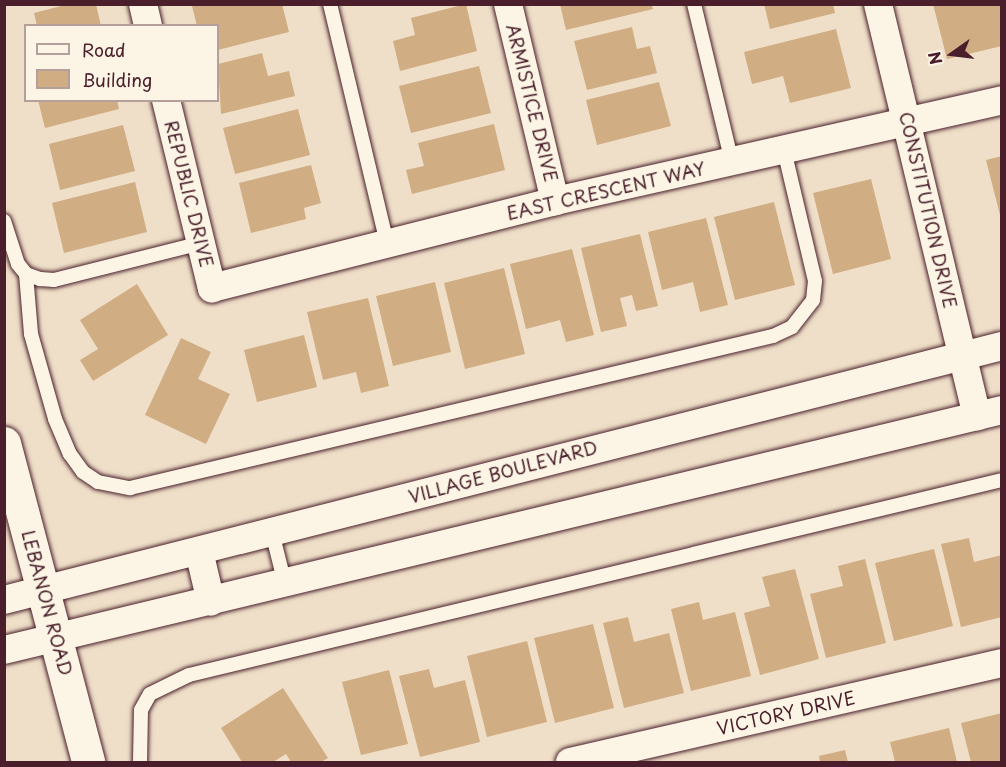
<!DOCTYPE html>
<style>
body{margin:0}
#map{position:relative;width:1006px;height:767px;overflow:hidden;background:#efdfc8;font-family:"Playpen Sans",sans-serif}
div>[style]{position:absolute}
.building>*{inset:0;background:#d1ad83}
.roads{filter:drop-shadow(0 0 2px #4a1f2b) drop-shadow(0 0 2px #4a1f2b)}
.service>*{height:14px;margin:-7px;padding:0 7px;transform-origin:7px;border-radius:7px;background:#fcf5e5}
.minor>*{height:28px;margin:-14px;padding:0 14px;transform-origin:14px;border-radius:14px;background:#fcf5e5}
.secondary>*{height:33px;margin:-16.5px;padding:0 16.5px;transform-origin:16.5px;border-radius:16.5px;background:#fcf5e5}
span{translate:-50% -50%;white-space:nowrap;text-align:center;line-height:1.15;-webkit-text-stroke:4.5px #fcf5e5;paint-order:stroke}
.street-label{font-size:18px;color:#4a1f2b}
.frame{position:absolute;inset:0;border:6px solid #4a1f2b;pointer-events:none}
.legend{position:absolute;left:24px;top:24px;width:195px;height:78px;box-sizing:border-box;background:#fcf5e5;border:2px solid #b59f9b;margin:0;padding:8px 10px;list-style:none;font-size:18px;color:#4a1f2b}
.legend li{display:flex;align-items:center;gap:12px;height:30px}
.legend b{width:30px;border:2px solid #b59f9b}
.north{position:absolute;left:922px;top:24px;width:60px;height:60px;-webkit-text-stroke:4px #fcf5e5;paint-order:stroke;rotate:256deg;font-size:16px;font-weight:700;line-height:24px;text-align:center;color:#4a1f2b}
.north::after{content:'';display:block;margin:auto;width:21px;height:27px;background:#4a1f2b;clip-path:polygon(50% 0,100% 100%,50% 72%,0 100%)}
</style>
<div id="map">
<div class="building">
<div style="clip-path:polygon(69px 4px,96px 4px,101px 26px,37px 26px,34px 13px)"></div>
<div style="clip-path:polygon(199px 4px,282px 4px,289px 32px,218px 50px,218px 26px,197px 26px,192px 6px)"></div>
<div style="clip-path:polygon(466px 4px,477px 51px,400px 71px,393px 41px,415px 35px,411px 18px)"></div>
<div style="clip-path:polygon(560px 4px,651px 4px,653px 9px,566px 30px)"></div>
<div style="clip-path:polygon(764px 4px,833px 4px,835px 13px,770px 29px)"></div>
<div style="clip-path:polygon(933px 4px,1002px 4px,1002px 46px,947px 59px)"></div>
<div style="clip-path:polygon(632px 27px,637px 49px,650px 46px,657px 73px,587px 90px,574px 41px)"></div>
<div style="clip-path:polygon(836px 29px,851px 88px,790px 103px,783px 76px,752px 84px,744px 52px)"></div>
<div style="clip-path:polygon(262px 53px,268px 76px,289px 71px,295px 96px,221px 114px,218px 64px)"></div>
<div style="clip-path:polygon(479px 66px,491px 113px,411px 133px,399px 86px)"></div>
<div style="clip-path:polygon(659px 82px,671px 126px,597px 145px,586px 100px)"></div>
<div style="clip-path:polygon(38px 100px,117px 100px,119px 109px,45px 128px)"></div>
<div style="clip-path:polygon(298px 109px,310px 155px,235px 174px,223px 128px)"></div>
<div style="clip-path:polygon(494px 124px,505px 170px,412px 194px,406px 170px,424px 166px,418px 143px)"></div>
<div style="clip-path:polygon(123px 125px,135px 171px,60px 190px,49px 144px)"></div>
<div style="clip-path:polygon(1002px 156px,1002px 219px,1001px 219px,986px 160px)"></div>
<div style="clip-path:polygon(311px 165px,321px 203px,304px 208px,306px 219px,251px 233px,239px 183px)"></div>
<div style="clip-path:polygon(871px 179px,891px 259px,833px 274px,813px 193px)"></div>
<div style="clip-path:polygon(135px 182px,147px 232px,64px 253px,52px 203px)"></div>
<div style="clip-path:polygon(774px 202px,795px 285px,735px 300px,714px 217px)"></div>
<div style="clip-path:polygon(706px 218px,728px 305px,700px 312px,693px 282px,662px 290px,648px 232px)"></div>
<div style="clip-path:polygon(640px 234px,658px 306px,636px 311px,632px 295px,620px 298px,627px 326px,601px 332px,581px 248px)"></div>
<div style="clip-path:polygon(572px 249px,594px 335px,566px 342px,560px 320px,526px 329px,510px 264px)"></div>
<div style="clip-path:polygon(504px 268px,525px 354px,465px 369px,444px 283px)"></div>
<div style="clip-path:polygon(435px 282px,451px 352px,393px 366px,376px 296px)"></div>
<div style="clip-path:polygon(137px 284px,168px 335px,93px 381px,80px 360px,98px 349px,80px 320px)"></div>
<div style="clip-path:polygon(368px 298px,389px 386px,361px 393px,356px 372px,323px 380px,307px 312px)"></div>
<div style="clip-path:polygon(304px 335px,317px 387px,257px 402px,244px 350px)"></div>
<div style="clip-path:polygon(181px 338px,211px 352px,198px 379px,230px 394px,206px 444px,145px 415px)"></div>
<div style="clip-path:polygon(969px 538px,974px 562px,1002px 555px,1002px 617px,961px 627px,941px 544px)"></div>
<div style="clip-path:polygon(934px 549px,953px 626px,894px 641px,875px 563px)"></div>
<div style="clip-path:polygon(865px 559px,886px 643px,826px 658px,810px 594px,843px 586px,838px 566px)"></div>
<div style="clip-path:polygon(795px 569px,819px 659px,760px 675px,744px 613px,770px 606px,762px 577px)"></div>
<div style="clip-path:polygon(699px 602px,703px 620px,735px 612px,751px 676px,691px 691px,671px 609px)"></div>
<div style="clip-path:polygon(628px 617px,634px 642px,669px 633px,684px 693px,624px 708px,603px 623px)"></div>
<div style="clip-path:polygon(593px 624px,614px 708px,555px 723px,534px 638px)"></div>
<div style="clip-path:polygon(527px 641px,547px 722px,487px 737px,467px 656px)"></div>
<div style="clip-path:polygon(429px 669px,434px 688px,465px 680px,480px 742px,420px 757px,399px 676px)"></div>
<div style="clip-path:polygon(389px 670px,408px 744px,361px 755px,342px 682px)"></div>
<div style="clip-path:polygon(283px 688px,328px 758px,321px 762px,291px 762px,286px 754px,273px 762px,242px 762px,221px 728px)"></div>
<div style="clip-path:polygon(1002px 713px,1002px 762px,971px 762px,961px 723px)"></div>
<div style="clip-path:polygon(949px 728px,957px 762px,895px 762px,890px 742px)"></div>
<div style="clip-path:polygon(845px 750px,848px 762px,820px 762px,819px 756px)"></div>
</div>
<div class="roads">
<div class="service">
<div style="left:330px;top:4px;width:246px;rotate:76.6deg"></div>
<div style="left:694px;top:4px;width:163px;rotate:76.5deg"></div>
<div style="left:4px;top:221px;width:45px;rotate:72deg"></div>
<div style="left:18px;top:264px;width:13px;rotate:51deg"></div>
<div style="left:26px;top:274px;width:15px;rotate:20deg"></div>
<div style="left:40px;top:279px;width:14px;rotate:4deg"></div>
<div style="left:54px;top:280px;width:152px;rotate:-14.1deg"></div>
<div style="left:26px;top:274px;width:60px;rotate:85.2deg"></div>
<div style="left:31px;top:334px;width:88px;rotate:74.2deg"></div>
<div style="left:55px;top:419px;width:38px;rotate:67deg"></div>
<div style="left:70px;top:454px;width:22px;rotate:54deg"></div>
<div style="left:83px;top:472px;width:18px;rotate:34deg"></div>
<div style="left:98px;top:482px;width:33px;rotate:11deg"></div>
<div style="left:130px;top:488px;width:661px;rotate:-13.3deg"></div>
<div style="left:773px;top:336px;width:21px;rotate:-25deg"></div>
<div style="left:792px;top:327px;width:34px;rotate:-52deg"></div>
<div style="left:813px;top:300px;width:19px;rotate:-84deg"></div>
<div style="left:815px;top:281px;width:135px;rotate:-103.3deg"></div>
<div style="left:272px;top:532px;width:54px;rotate:76deg"></div>
<div style="left:140px;top:762px;width:52px;rotate:-88.9deg"></div>
<div style="left:141px;top:710px;width:18px;rotate:-61deg"></div>
<div style="left:150px;top:694px;width:43px;rotate:-26deg"></div>
<div style="left:189px;top:675px;width:836px;rotate:-13.49deg"></div>
</div>
<div class="minor">
<div style="left:143px;top:4px;width:23px;rotate:77deg"></div>
<div style="left:508px;top:4px;width:203px;rotate:76.6deg"></div>
<div style="left:878px;top:4px;width:424px;rotate:76.5deg"></div>
<div style="left:166px;top:100px;width:194px;rotate:76.3deg"></div>
<div style="left:212px;top:288px;width:354px;rotate:-14.2deg"></div>
<div style="left:555px;top:201px;width:458px;rotate:-12.7deg"></div>
<div style="left:199px;top:551px;width:52px;rotate:76.8deg"></div>
<div style="left:4px;top:600px;width:1030px;rotate:-14.28deg"></div>
<div style="left:4px;top:650px;width:1026px;rotate:-13.52deg"></div>
<div style="left:570px;top:762px;width:443px;rotate:-12.9deg"></div>
</div>
<div class="secondary">
<div style="left:4px;top:443px;width:330px;rotate:75.2deg"></div>
</div>
</div>
<div class="street-label">
<span style="left:532px;top:103px;rotate:76deg">ARMISTICE DRIVE</span>
<span style="left:606px;top:191px;rotate:-13deg">EAST CRESCENT WAY</span>
<span style="left:189px;top:194px;rotate:76deg">REPUBLIC DRIVE</span>
<span style="left:928px;top:210px;rotate:77deg">CONSTITUTION DRIVE</span>
<span style="left:503px;top:472px;rotate:-15deg">VILLAGE BOULEVARD</span>
<span style="left:47px;top:603px;rotate:75deg">LEBANON ROAD</span>
<span style="left:786px;top:713px;rotate:-13deg">VICTORY DRIVE</span>
</div>
<div class="frame"></div>
<ul class="legend">
<li><b style="height:8px;background:#fcf5e5"></b>Road</li>
<li><b style="height:16px;background:#d1ad83"></b>Building</li>
</ul>
<div class="north">N</div>
</div>
